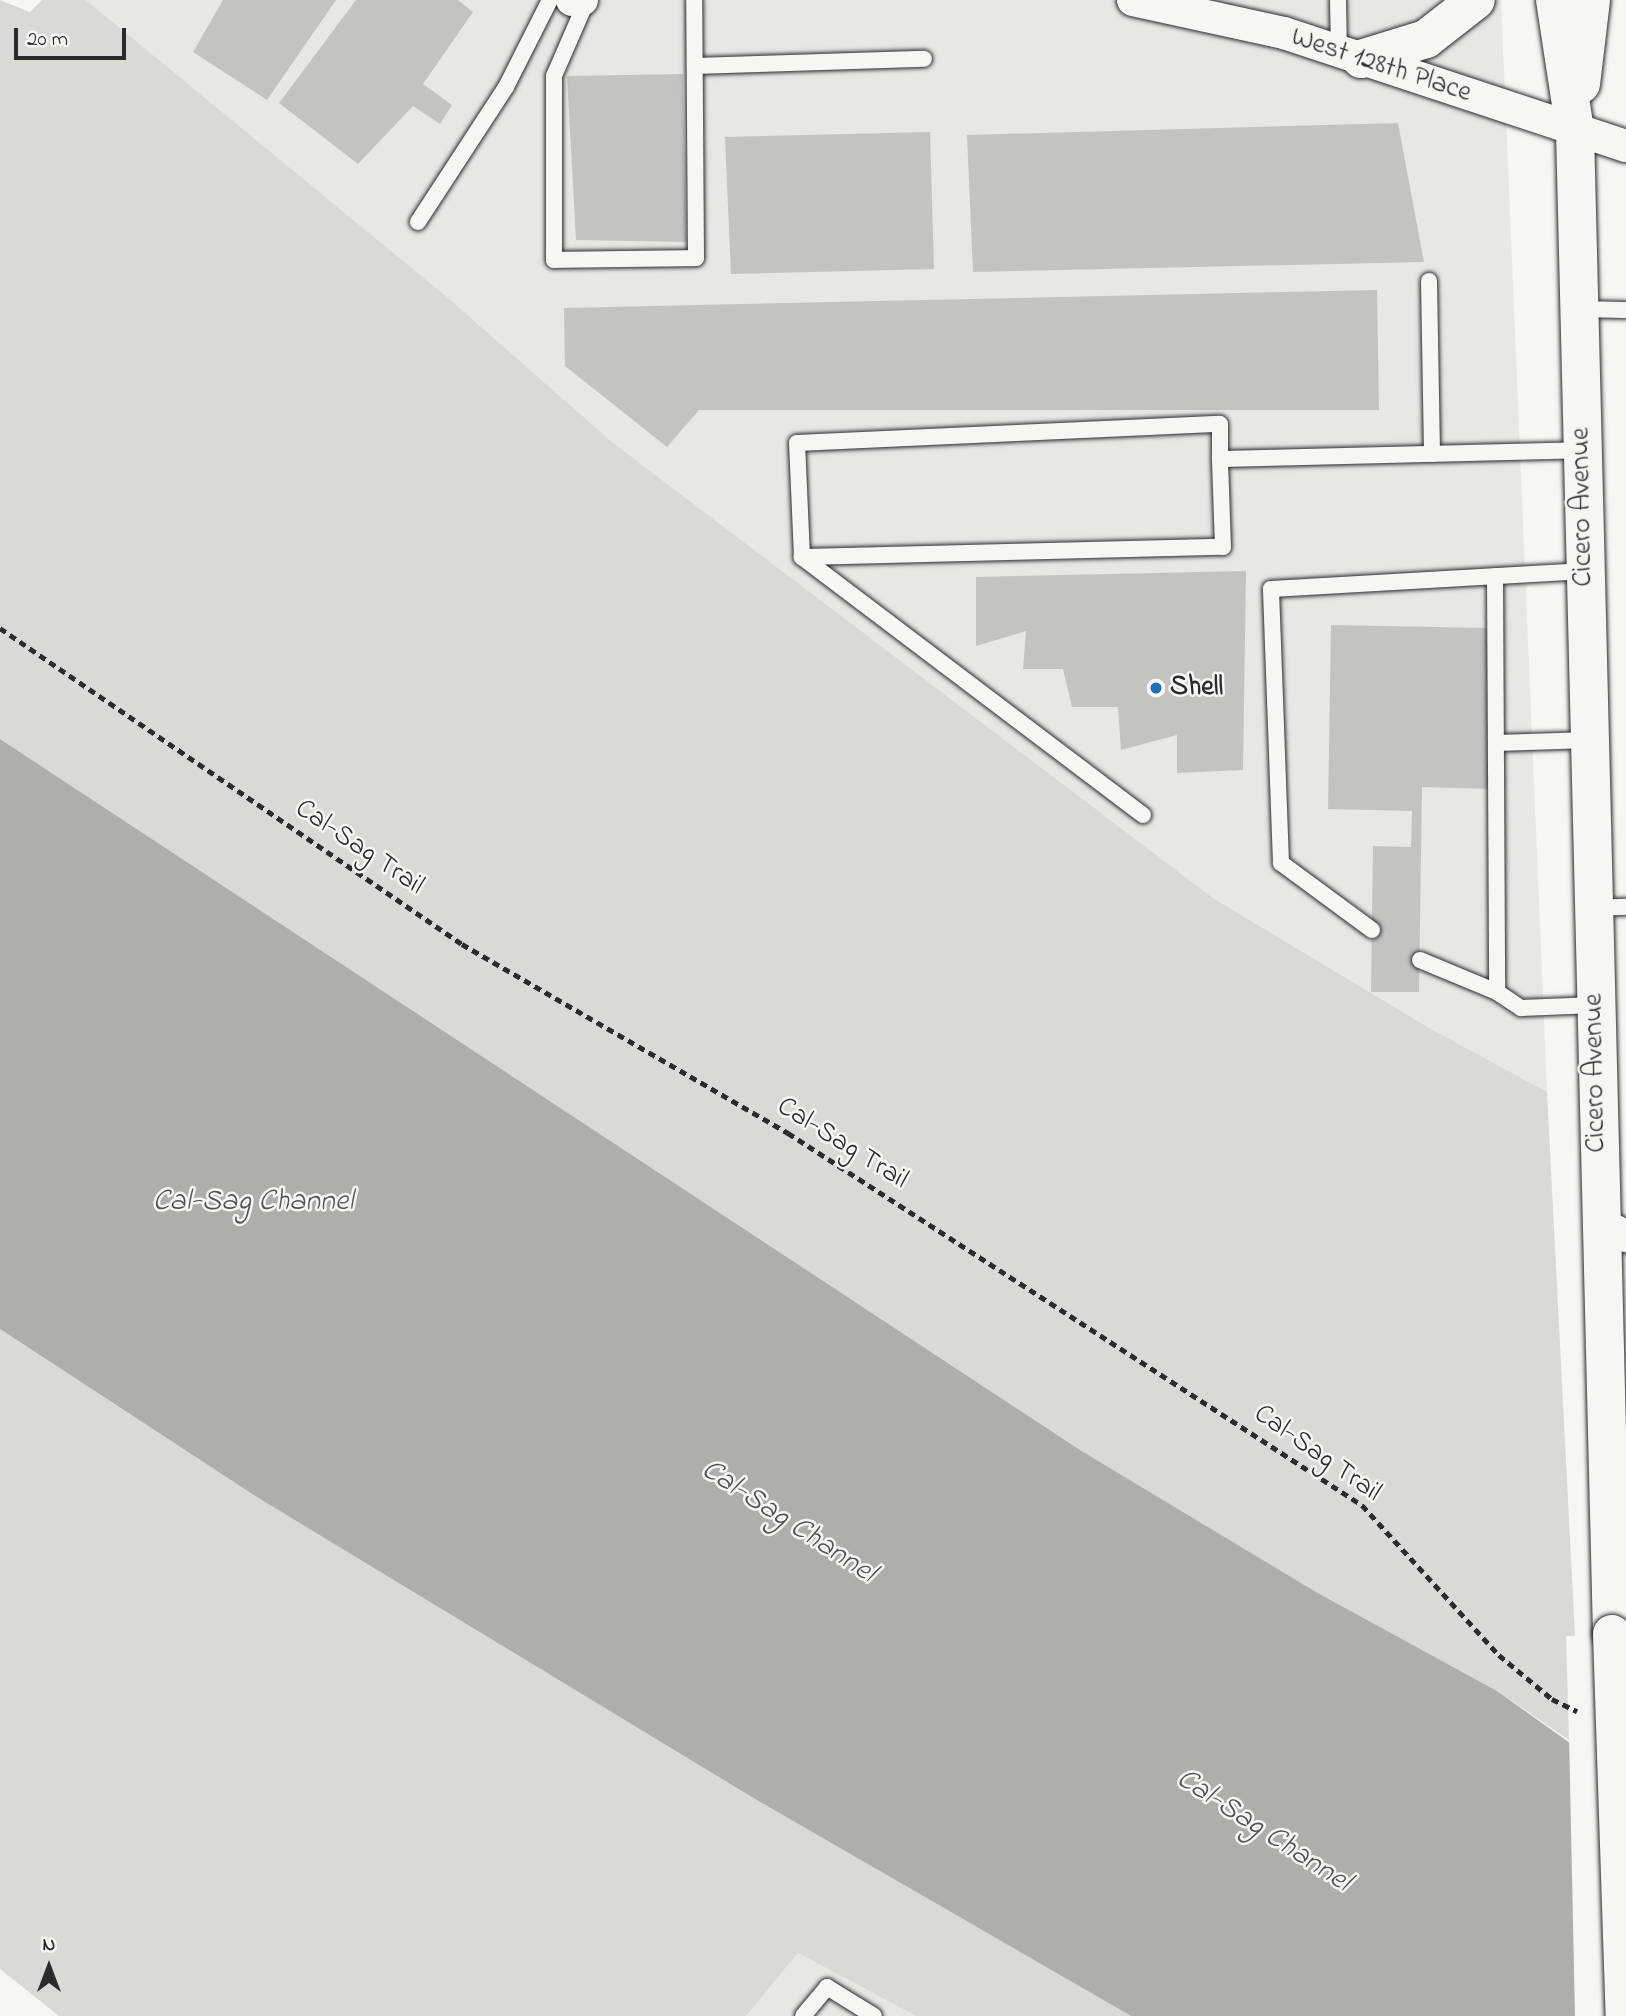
<!DOCTYPE html>
<style>
body{margin:0}
#map{position:relative;width:1626px;height:2016px;overflow:hidden;background:#f6f6f2;font-family:"Indie Flower",sans-serif}
div>[style]{position:absolute}
.built>*{inset:0;background:#e7e7e3}
.green>*{inset:0;background:#d9d9d5}
.water>*{inset:0;background:#aeaeab}
.pier>*{inset:0;background:#f6f6f2}
.building>*{inset:0;background:#c3c3c0}
.path>*{height:4.5px;margin-top:-2.25px;transform-origin:0;background:repeating-linear-gradient(90deg,#2b2b2b 0 7px,transparent 0 12px)}
.roads{filter:drop-shadow(0 0 2px #2b2b2b) drop-shadow(0 0 2px #2b2b2b)}
.lane>*{height:16px;margin:-8px;padding:0 8px;transform-origin:8px;border-radius:8px;background:#f6f6f2}
.street>*{height:32px;margin:-16px;padding:0 16px;transform-origin:16px;border-radius:16px;background:#f6f6f2}
.primary>*{height:38px;margin:-19px;padding:0 19px;transform-origin:19px;border-radius:19px;background:#f6f6f2}
.bridges{filter:drop-shadow(0 0 2px #2b2b2b) drop-shadow(0 0 2px #2b2b2b)}
.primary-bridge>*{height:38px;margin:-19px;padding:0 19px;transform-origin:19px;border-radius:19px;background:#f6f6f2}
.dots>*{width:19px;height:19px;translate:-50% -50%;box-sizing:border-box;border:4px solid #f6f6f2;border-radius:50%}
span{translate:-50% -50%;white-space:nowrap;text-align:center;line-height:1.15;-webkit-text-stroke:5px #f6f6f2;paint-order:stroke}
.street-label{font-size:28px;color:#2b2b2b}
.poi-label{font-size:28px;color:#2b2b2b;font-weight:700}
.left{translate:0 -50%;text-align:left}
.water-label{font-size:30px;color:#525251;font-style:italic}
.north{position:absolute;left:14px;top:1932px;width:70px;height:70px;-webkit-text-stroke:5px #f6f6f2;paint-order:stroke;rotate:0deg;font-size:19px;font-weight:700;line-height:28px;text-align:center;color:#2b2b2b}
.north::after{content:'';display:block;margin:auto;width:24px;height:32px;background:#2b2b2b;clip-path:polygon(50% 0,100% 100%,50% 72%,0 100%)}
.scale{position:absolute;left:14px;top:28px;width:112px;height:32px;box-sizing:border-box;border:4px solid #2b2b2b;border-top:0;padding-left:9px;font-size:21px;line-height:24px;white-space:nowrap;color:#2b2b2b;-webkit-text-stroke:5px #f6f6f2;paint-order:stroke}
</style>
<div id="map">
<div class="built">
<div style="clip-path:polygon(86px 0,1501px 0,1547px 1092px,1431px 1029px,1213px 898px,612px 442px,447px 297px)"></div>
<div style="clip-path:polygon(798px 1953px,916px 2016px,746px 2016px)"></div>
</div>
<div class="green">
<div style="clip-path:polygon(0 0,30px 12px,42px 0,86px 0,447px 297px,612px 442px,1213px 898px,1431px 1029px,1547px 1092px,1575px 1636px,1566px 1636px,1569px 1740px,1497px 1691px,1316px 1592px,1080px 1450px,0 739px)"></div>
<div style="clip-path:polygon(0 1329px,260px 1499px,755px 1799px,1131px 2016px,916px 2016px,798px 1953px,746px 2016px,59px 2016px,0 1969px)"></div>
</div>
<div class="water">
<div style="clip-path:polygon(0 739px,1080px 1450px,1316px 1592px,1497px 1691px,1626px 1783px,1626px 2016px,1131px 2016px,755px 1799px,260px 1499px,0 1329px)"></div>
</div>
<div class="pier">
<div style="clip-path:polygon(1569px 1735px,1626px 1779px,1626px 2016px,1575px 2016px)"></div>
</div>
<div class="building">
<div style="clip-path:polygon(223px 0,336px 0,267px 100px,193px 52px)"></div>
<div style="clip-path:polygon(356px 0,458px 0,473px 12px,423px 84px,452px 105px,440px 124px,413px 106px,358px 164px,279px 103px)"></div>
<div style="clip-path:polygon(683px 74px,686px 242px,576px 240px,567px 76px)"></div>
<div style="clip-path:polygon(1398px 123px,1424px 262px,973px 272px,967px 135px)"></div>
<div style="clip-path:polygon(930px 132px,934px 269px,731px 274px,725px 137px)"></div>
<div style="clip-path:polygon(1377px 290px,1379px 410px,699px 410px,667px 447px,565px 366px,564px 308px)"></div>
<div style="clip-path:polygon(1246px 571px,1243px 770px,1177px 773px,1177px 735px,1121px 750px,1118px 707px,1072px 707px,1063px 669px,1023px 669px,1026px 631px,976px 646px,976px 577px)"></div>
<div style="clip-path:polygon(1331px 625px,1489px 628px,1491px 789px,1422px 787px,1419px 992px,1371px 992px,1373px 846px,1411px 847px,1412px 811px,1328px 809px)"></div>
</div>
<div class="path">
<div style="left:0;top:628px;width:560px;rotate:34.37deg"></div>
<div style="left:462px;top:944px;width:377px;rotate:30.1deg"></div>
<div style="left:788px;top:1133px;width:684px;rotate:32.95deg"></div>
<div style="left:1362px;top:1505px;width:203px;rotate:47.6deg"></div>
<div style="left:1499px;top:1655px;width:69px;rotate:39.7deg"></div>
<div style="left:1552px;top:1699px;width:28px;rotate:26deg"></div>
</div>
<div class="roads">
<div class="lane">
<div style="left:587px;top:0;width:83px;rotate:113.5deg"></div>
<div style="left:554px;top:76px;width:184px;rotate:90deg"></div>
<div style="left:554px;top:260px;width:142px;rotate:-0.8deg"></div>
<div style="left:696px;top:258px;width:258px;rotate:-90.4deg"></div>
<div style="left:1338px;top:0;width:51px;rotate:88.9deg"></div>
<div style="left:695px;top:66px;width:229px;rotate:-1.8deg"></div>
<div style="left:418px;top:222px;width:161px;rotate:-56.9deg"></div>
<div style="left:506px;top:87px;width:97px;rotate:-63.2deg"></div>
<div style="left:1429px;top:281px;width:173px;rotate:89deg"></div>
<div style="left:1579px;top:309px;width:47px;rotate:1.2deg"></div>
<div style="left:802px;top:557px;width:114px;rotate:-92.5deg"></div>
<div style="left:797px;top:443px;width:423px;rotate:-2.6deg"></div>
<div style="left:1220px;top:424px;width:35px;rotate:90deg"></div>
<div style="left:1495px;top:576px;width:416px;rotate:89.7deg"></div>
<div style="left:1497px;top:743px;width:92px;rotate:-1.9deg"></div>
<div style="left:1143px;top:815px;width:428px;rotate:-142.9deg"></div>
<div style="left:802px;top:557px;width:421px;rotate:-1.4deg"></div>
<div style="left:1223px;top:547px;width:88px;rotate:-92deg"></div>
<div style="left:1220px;top:459px;width:362px;rotate:-1.4deg"></div>
<div style="left:1593px;top:908px;width:33px;rotate:-2deg"></div>
<div style="left:1372px;top:930px;width:113px;rotate:-143.6deg"></div>
<div style="left:1281px;top:863px;width:274px;rotate:-92.1deg"></div>
<div style="left:1271px;top:589px;width:315px;rotate:-3.3deg"></div>
<div style="left:1420px;top:960px;width:83px;rotate:22.6deg"></div>
<div style="left:1497px;top:992px;width:29px;rotate:34deg"></div>
<div style="left:1521px;top:1008px;width:74px;rotate:-2.3deg"></div>
<div style="left:803px;top:2016px;width:38px;rotate:-50deg"></div>
<div style="left:827px;top:1987px;width:55px;rotate:31.7deg"></div>
</div>
<div class="street">
<div style="left:572px;top:0;width:10px"></div>
<div style="left:1133px;top:0;width:155px;rotate:12.3deg"></div>
<div style="left:1284px;top:33px;width:360px;rotate:18.3deg"></div>
<div style="left:1600px;top:1223px;width:29px;rotate:27deg"></div>
</div>
<div class="primary">
<div style="left:1555px;top:0;width:133px;rotate:81.3deg"></div>
<div style="left:1575px;top:131px;width:1503px;rotate:88.59deg"></div>
<div style="left:1361px;top:59px;width:68px;rotate:-17.1deg"></div>
<div style="left:1426px;top:39px;width:63px;rotate:-38deg"></div>
<div style="left:1581px;top:84px;width:85px;rotate:-83.2deg"></div>
</div>
</div>
<div class="bridges">
<div class="primary-bridge">
<div style="left:1612px;top:1634px;width:382px;rotate:88.1deg"></div>
</div>
</div>
<div class="dots">
<div style="left:1156px;top:688px;background:#1f6fb2"></div>
</div>
<div class="street-label">
<span style="left:1381px;top:66px;rotate:18deg">West 128th Place</span>
<span style="left:1583px;top:507px;rotate:-91deg">Cicero Avenue</span>
<span style="left:359px;top:848px;rotate:34deg">Cal-Sag Trail</span>
<span style="left:1596px;top:1073px;rotate:-91deg">Cicero Avenue</span>
<span style="left:842px;top:1144px;rotate:32deg">Cal-Sag Trail</span>
<span style="left:1317px;top:1454px;rotate:35deg">Cal-Sag Trail</span>
</div>
<div class="poi-label">
<span class="left" style="left:1170px;top:688px">Shell</span>
</div>
<div class="water-label">
<span style="left:253px;top:1202px">Cal-Sag Channel</span>
<span style="left:788px;top:1522px;rotate:33deg">Cal-Sag Channel</span>
<span style="left:1263px;top:1831px;rotate:33deg">Cal-Sag Channel</span>
</div>
<div class="north">N</div>
<div class="scale">20 m</div>
</div>
